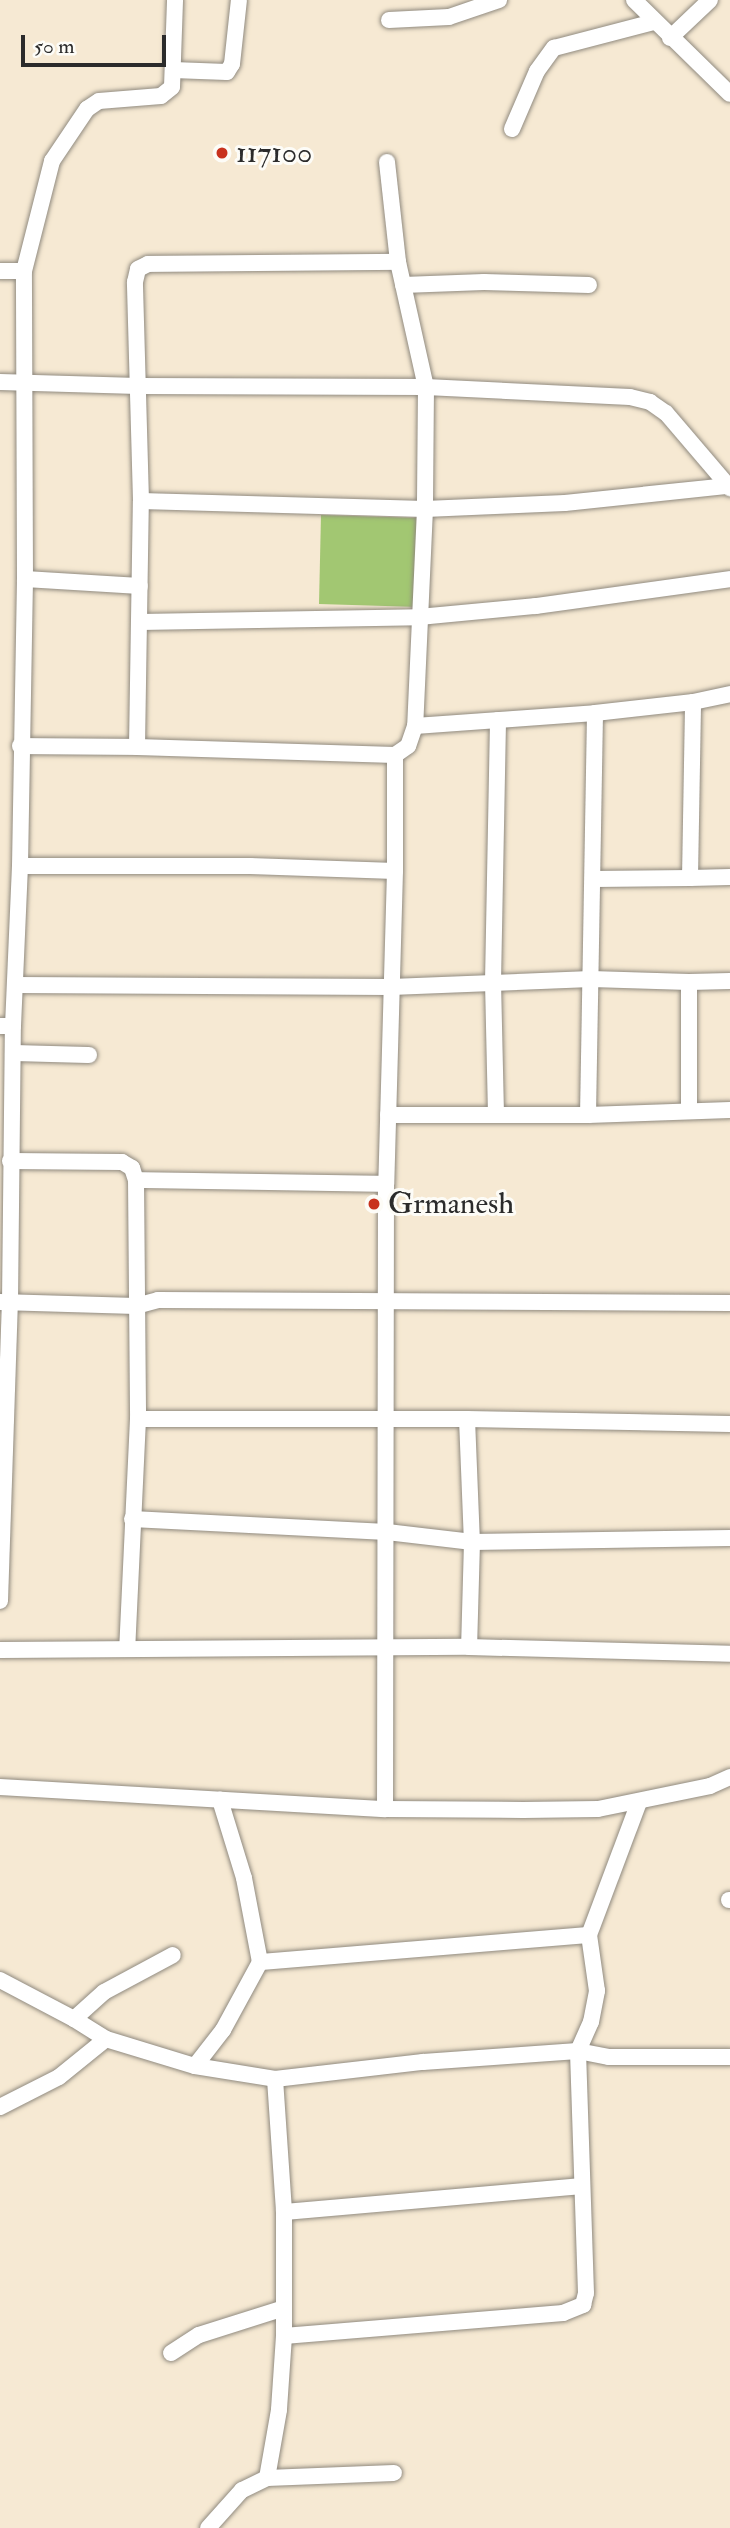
<!DOCTYPE html>
<style>
body{margin:0}
#map{position:relative;width:730px;height:2528px;overflow:hidden;background:#f6e9d3;font-family:"IM FELL Double Pica",serif}
div>[style]{position:absolute}
.green>*{inset:0;background:#a2c772}
.roads{filter:drop-shadow(0 0 2px #908a7f) drop-shadow(0 0 2px #908a7f)}
.street>*{height:16px;margin:-8px;padding:0 8px;transform-origin:8px;border-radius:8px;background:#fff}
.dots>*{width:19px;height:19px;translate:-50% -50%;box-sizing:border-box;border:4px solid #fdfcf7;border-radius:50%}
span{translate:-50% -50%;white-space:nowrap;text-align:center;line-height:1.15;-webkit-text-stroke:6px #fdfcf7;paint-order:stroke}
.poi-label{font-size:30px;color:#2b2b2b}
.left{translate:0 -50%;text-align:left}
.scale{position:absolute;left:21px;top:35px;width:145px;height:32px;box-sizing:border-box;border:4px solid #2b2b2b;border-top:0;padding-left:9px;font-size:21px;line-height:24px;white-space:nowrap;color:#2b2b2b;-webkit-text-stroke:5px #fdfcf7;paint-order:stroke}
</style>
<div id="map">
<div class="green">
<div style="clip-path:polygon(321px 515px,421px 518px,418px 607px,319px 604px)"></div>
</div>
<div class="roads">
<div class="street">
<div style="left:634px;top:0;width:134px;rotate:44.4deg"></div>
<div style="left:389px;top:20px;width:60px;rotate:-2.9deg"></div>
<div style="left:449px;top:17px;width:53px;rotate:-18.8deg"></div>
<div style="left:670px;top:38px;width:55px;rotate:-43.5deg"></div>
<div style="left:173px;top:70px;width:54px;rotate:2.1deg"></div>
<div style="left:227px;top:72px;width:9px;rotate:-58deg"></div>
<div style="left:232px;top:64px;width:64px;rotate:-83.8deg"></div>
<div style="left:512px;top:129px;width:63px;rotate:-66.7deg"></div>
<div style="left:537px;top:71px;width:29px;rotate:-54deg"></div>
<div style="left:554px;top:48px;width:103px;rotate:-14.6deg"></div>
<div style="left:387px;top:162px;width:101px;rotate:83.7deg"></div>
<div style="left:0;top:271px;width:24px"></div>
<div style="left:403px;top:285px;width:81px;rotate:-2.1deg"></div>
<div style="left:484px;top:282px;width:105px;rotate:1.6deg"></div>
<div style="left:0;top:382px;width:138px;rotate:1.7deg"></div>
<div style="left:138px;top:386px;width:288px;rotate:0.2deg"></div>
<div style="left:426px;top:387px;width:204px;rotate:2.8deg"></div>
<div style="left:630px;top:397px;width:21px;rotate:14deg"></div>
<div style="left:650px;top:402px;width:19px;rotate:35deg"></div>
<div style="left:666px;top:413px;width:99px;rotate:49.5deg"></div>
<div style="left:141px;top:501px;width:284px;rotate:1.6deg"></div>
<div style="left:425px;top:509px;width:140px;rotate:-2.5deg"></div>
<div style="left:565px;top:503px;width:164px;rotate:-6deg"></div>
<div style="left:25px;top:579px;width:115px;rotate:3.5deg"></div>
<div style="left:140px;top:622px;width:279px;rotate:-1deg"></div>
<div style="left:419px;top:617px;width:118px;rotate:-5.4deg"></div>
<div style="left:536px;top:606px;width:196px;rotate:-7.9deg"></div>
<div style="left:415px;top:726px;width:180px;rotate:-4.1deg"></div>
<div style="left:595px;top:713px;width:99px;rotate:-6.4deg"></div>
<div style="left:693px;top:702px;width:38px;rotate:-12deg"></div>
<div style="left:20px;top:746px;width:117px;rotate:0.5deg"></div>
<div style="left:137px;top:747px;width:246px;rotate:-89.1deg"></div>
<div style="left:141px;top:501px;width:219px;rotate:-91.6deg"></div>
<div style="left:135px;top:282px;width:13px;rotate:-77deg"></div>
<div style="left:138px;top:269px;width:11px;rotate:-27deg"></div>
<div style="left:148px;top:264px;width:250px;rotate:-0.5deg"></div>
<div style="left:398px;top:262px;width:128px;rotate:77.4deg"></div>
<div style="left:426px;top:387px;width:122px;rotate:90.5deg"></div>
<div style="left:425px;top:509px;width:217px;rotate:92.6deg"></div>
<div style="left:415px;top:726px;width:21px;rotate:109deg"></div>
<div style="left:408px;top:746px;width:16px;rotate:145deg"></div>
<div style="left:137px;top:747px;width:258px;rotate:1.8deg"></div>
<div style="left:395px;top:755px;width:116px;rotate:90deg"></div>
<div style="left:395px;top:871px;width:313px;rotate:91.6deg"></div>
<div style="left:386px;top:1184px;width:625px;rotate:90.09deg"></div>
<div style="left:20px;top:866px;width:230px"></div>
<div style="left:250px;top:866px;width:145px;rotate:2deg"></div>
<div style="left:690px;top:878px;width:40px;rotate:-1.4deg"></div>
<div style="left:594px;top:879px;width:96px;rotate:-0.6deg"></div>
<div style="left:690px;top:878px;width:176px;rotate:-89deg"></div>
<div style="left:689px;top:982px;width:41px;rotate:-1.4deg"></div>
<div style="left:15px;top:985px;width:376px;rotate:0.3deg"></div>
<div style="left:391px;top:987px;width:200px;rotate:-2.3deg"></div>
<div style="left:591px;top:979px;width:98px;rotate:1.8deg"></div>
<div style="left:689px;top:982px;width:129px;rotate:90deg"></div>
<div style="left:0;top:1026px;width:13px"></div>
<div style="left:13px;top:1026px;width:160px;rotate:-87.5deg"></div>
<div style="left:20px;top:866px;width:287px;rotate:-89deg"></div>
<div style="left:25px;top:579px;width:308px;rotate:-90.2deg"></div>
<div style="left:24px;top:271px;width:114px;rotate:-75.7deg"></div>
<div style="left:52px;top:161px;width:63px;rotate:-56.1deg"></div>
<div style="left:87px;top:109px;width:14px;rotate:-34deg"></div>
<div style="left:99px;top:101px;width:62px;rotate:-4.6deg"></div>
<div style="left:161px;top:96px;width:14px;rotate:-39deg"></div>
<div style="left:172px;top:87px;width:87px;rotate:-88deg"></div>
<div style="left:13px;top:1053px;width:76px;rotate:1.5deg"></div>
<div style="left:496px;top:1114px;width:132px;rotate:-91.3deg"></div>
<div style="left:493px;top:982px;width:262px;rotate:-88.9deg"></div>
<div style="left:388px;top:1115px;width:200px"></div>
<div style="left:588px;top:1115px;width:142px;rotate:-2deg"></div>
<div style="left:588px;top:1115px;width:402px;rotate:-89deg"></div>
<div style="left:10px;top:1161px;width:112px;rotate:0.5deg"></div>
<div style="left:122px;top:1162px;width:12px;rotate:31deg"></div>
<div style="left:132px;top:1168px;width:13px;rotate:72deg"></div>
<div style="left:136px;top:1180px;width:239px;rotate:89.5deg"></div>
<div style="left:138px;top:1419px;width:230px;rotate:92.7deg"></div>
<div style="left:136px;top:1180px;width:250px;rotate:0.9deg"></div>
<div style="left:0;top:1302px;width:136px;rotate:1.7deg"></div>
<div style="left:136px;top:1306px;width:23px;rotate:-15deg"></div>
<div style="left:158px;top:1300px;width:572px;rotate:0.3deg"></div>
<div style="left:138px;top:1419px;width:329px"></div>
<div style="left:467px;top:1419px;width:263px;rotate:1.1deg"></div>
<div style="left:467px;top:1419px;width:123px;rotate:87.7deg"></div>
<div style="left:472px;top:1542px;width:105px;rotate:91.6deg"></div>
<div style="left:132px;top:1519px;width:255px;rotate:2.9deg"></div>
<div style="left:387px;top:1532px;width:86px;rotate:6.7deg"></div>
<div style="left:472px;top:1542px;width:258px;rotate:-0.9deg"></div>
<div style="left:0;top:1601px;width:298px;rotate:-88.1deg"></div>
<div style="left:10px;top:1303px;width:277px;rotate:-89.4deg"></div>
<div style="left:0;top:1650px;width:469px;rotate:-0.4deg"></div>
<div style="left:469px;top:1647px;width:261px;rotate:1.5deg"></div>
<div style="left:0;top:1787px;width:386px;rotate:3.3deg"></div>
<div style="left:385px;top:1809px;width:138px;rotate:0.4deg"></div>
<div style="left:523px;top:1810px;width:75px;rotate:-0.8deg"></div>
<div style="left:598px;top:1809px;width:114px;rotate:-11.6deg"></div>
<div style="left:710px;top:1786px;width:22px;rotate:-24deg"></div>
<div style="left:729px;top:1900px;width:1px"></div>
<div style="left:260px;top:1962px;width:330px;rotate:-4.7deg"></div>
<div style="left:0;top:1980px;width:84px;rotate:27.8deg"></div>
<div style="left:74px;top:2019px;width:38px;rotate:32deg"></div>
<div style="left:106px;top:2039px;width:93px;rotate:16.9deg"></div>
<div style="left:195px;top:2066px;width:46px;rotate:-52.1deg"></div>
<div style="left:223px;top:2030px;width:77px;rotate:-61.4deg"></div>
<div style="left:260px;top:1962px;width:86px;rotate:-100.8deg"></div>
<div style="left:244px;top:1878px;width:82px;rotate:-107.1deg"></div>
<div style="left:74px;top:2019px;width:40px;rotate:-42deg"></div>
<div style="left:104px;top:1992px;width:78px;rotate:-28.2deg"></div>
<div style="left:195px;top:2066px;width:81px;rotate:9.2deg"></div>
<div style="left:275px;top:2079px;width:133px;rotate:86.1deg"></div>
<div style="left:284px;top:2212px;width:124px;rotate:90deg"></div>
<div style="left:284px;top:2336px;width:74px;rotate:93.9deg"></div>
<div style="left:279px;top:2410px;width:69px;rotate:100deg"></div>
<div style="left:267px;top:2478px;width:28px;rotate:154deg"></div>
<div style="left:242px;top:2490px;width:51px;rotate:131.8deg"></div>
<div style="left:275px;top:2079px;width:149px;rotate:-6.6deg"></div>
<div style="left:423px;top:2062px;width:155px;rotate:-4.1deg"></div>
<div style="left:578px;top:2051px;width:32px;rotate:11deg"></div>
<div style="left:609px;top:2057px;width:121px"></div>
<div style="left:0;top:2107px;width:66px;rotate:-27deg"></div>
<div style="left:59px;top:2077px;width:60px;rotate:-39deg"></div>
<div style="left:284px;top:2212px;width:297px;rotate:-5deg"></div>
<div style="left:284px;top:2336px;width:280px;rotate:-4.7deg"></div>
<div style="left:563px;top:2313px;width:22px;rotate:-22deg"></div>
<div style="left:583px;top:2305px;width:12px;rotate:-76deg"></div>
<div style="left:586px;top:2293px;width:242px;rotate:-91.9deg"></div>
<div style="left:578px;top:2051px;width:32px;rotate:-66deg"></div>
<div style="left:591px;top:2022px;width:32px;rotate:-79deg"></div>
<div style="left:597px;top:1991px;width:57px;rotate:-98.1deg"></div>
<div style="left:589px;top:1935px;width:142px;rotate:-69.4deg"></div>
<div style="left:171px;top:2353px;width:33px;rotate:-33deg"></div>
<div style="left:199px;top:2335px;width:89px;rotate:-17.6deg"></div>
<div style="left:267px;top:2478px;width:127px;rotate:-2.3deg"></div>
</div>
</div>
<div class="dots">
<div style="left:222px;top:153px;background:#c8321e"></div>
<div style="left:374px;top:1204px;background:#c8321e"></div>
</div>
<div class="poi-label">
<span class="left" style="left:236px;top:153px">117100</span>
<span class="left" style="left:388px;top:1204px">Grmanesh</span>
</div>
<div class="scale">50 m</div>
</div>
